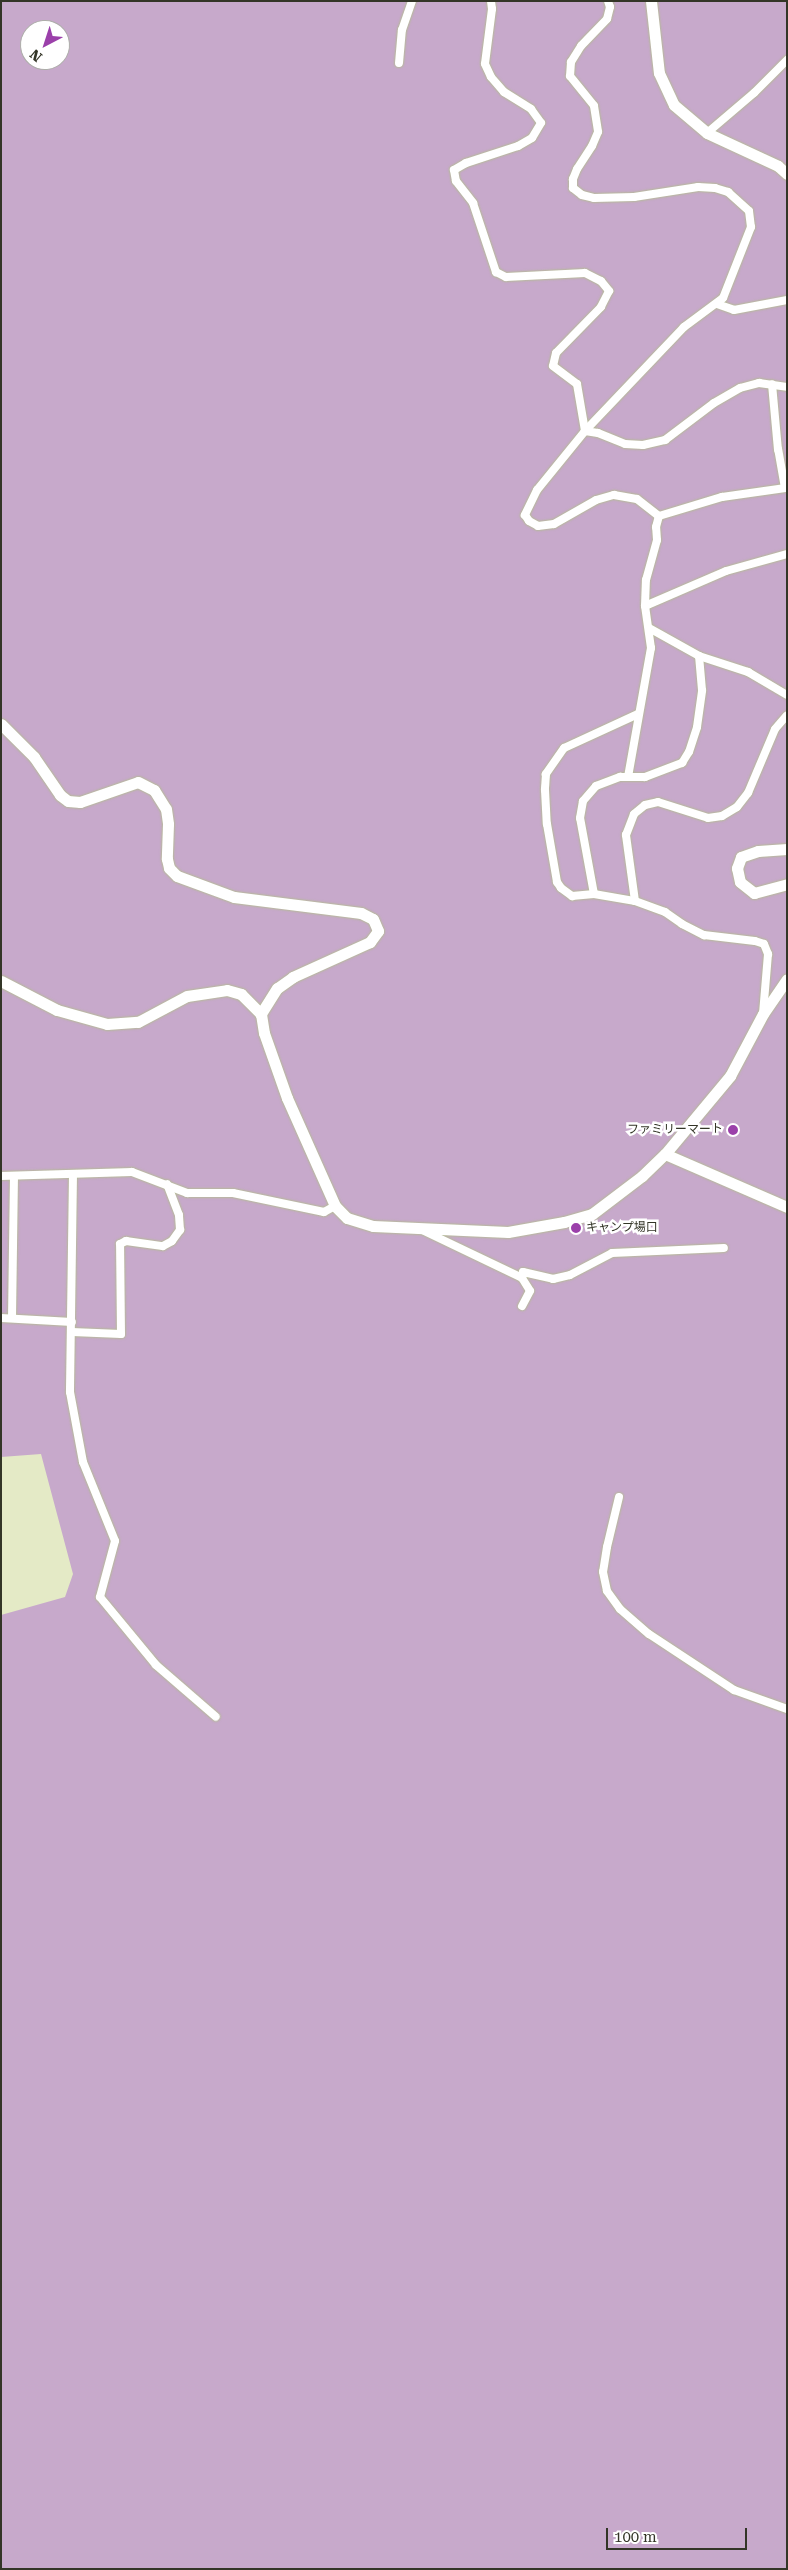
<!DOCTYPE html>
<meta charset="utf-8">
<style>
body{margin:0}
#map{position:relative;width:788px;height:2570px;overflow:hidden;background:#e4eac6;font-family:"Roboto Serif","Noto Sans JP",serif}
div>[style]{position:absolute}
.forest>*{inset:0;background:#c7a9cb}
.roads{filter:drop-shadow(0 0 1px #b5ba97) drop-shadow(0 0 1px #b5ba97)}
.street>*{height:8px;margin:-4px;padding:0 4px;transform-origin:4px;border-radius:4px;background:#fff}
.secondary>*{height:11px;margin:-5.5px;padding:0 5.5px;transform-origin:5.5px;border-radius:5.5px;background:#fff}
.dots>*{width:14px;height:14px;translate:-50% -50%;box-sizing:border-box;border:2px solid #fff;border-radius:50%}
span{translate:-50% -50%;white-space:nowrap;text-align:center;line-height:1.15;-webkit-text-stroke:5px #fff;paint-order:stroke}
.poi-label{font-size:12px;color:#333527}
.right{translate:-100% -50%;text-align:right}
.left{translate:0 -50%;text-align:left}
.frame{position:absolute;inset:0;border:2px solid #333527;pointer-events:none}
.north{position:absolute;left:20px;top:20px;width:50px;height:50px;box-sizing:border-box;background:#fff;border:1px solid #adaea9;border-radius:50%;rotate:220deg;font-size:14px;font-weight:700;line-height:20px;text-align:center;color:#333527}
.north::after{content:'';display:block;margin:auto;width:18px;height:22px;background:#9b40aa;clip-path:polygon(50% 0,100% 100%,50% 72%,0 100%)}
.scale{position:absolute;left:606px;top:2528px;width:141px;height:22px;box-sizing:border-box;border:2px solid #333527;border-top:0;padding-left:6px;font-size:15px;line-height:18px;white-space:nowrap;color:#333527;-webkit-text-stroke:4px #fff;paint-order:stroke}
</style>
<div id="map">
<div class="forest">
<div style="clip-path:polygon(evenodd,1px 1px,787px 1px,787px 2569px,1px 2569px,1px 1615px,65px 1597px,73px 1574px,41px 1454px,1px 1457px,1px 1px,30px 30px,60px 30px,60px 60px,30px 60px,30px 30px)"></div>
</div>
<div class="roads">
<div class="street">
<div style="left:491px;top:1px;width:8px;rotate:83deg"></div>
<div style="left:492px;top:9px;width:55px;rotate:97.3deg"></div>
<div style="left:485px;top:64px;width:14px;rotate:65deg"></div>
<div style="left:491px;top:77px;width:20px;rotate:49deg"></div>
<div style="left:504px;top:92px;width:32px;rotate:32deg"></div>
<div style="left:531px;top:109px;width:17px;rotate:54deg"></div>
<div style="left:541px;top:123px;width:17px;rotate:121deg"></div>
<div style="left:532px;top:138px;width:16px;rotate:150deg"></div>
<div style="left:518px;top:146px;width:55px;rotate:161.9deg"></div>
<div style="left:466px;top:163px;width:14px;rotate:150deg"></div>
<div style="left:454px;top:170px;width:11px;rotate:80deg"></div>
<div style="left:456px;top:181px;width:28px;rotate:52deg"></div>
<div style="left:473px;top:203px;width:73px;rotate:71.6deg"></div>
<div style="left:496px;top:272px;width:11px;rotate:27deg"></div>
<div style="left:506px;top:277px;width:79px;rotate:-2.9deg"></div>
<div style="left:585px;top:273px;width:18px;rotate:27deg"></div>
<div style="left:601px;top:281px;width:13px;rotate:51deg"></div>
<div style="left:609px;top:291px;width:18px;rotate:117deg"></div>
<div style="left:601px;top:307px;width:64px;rotate:134.4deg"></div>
<div style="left:556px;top:353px;width:13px;rotate:103deg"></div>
<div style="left:553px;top:366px;width:30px;rotate:37deg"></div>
<div style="left:577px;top:384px;width:48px;rotate:80.3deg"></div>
<div style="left:608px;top:1px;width:6px;rotate:72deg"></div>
<div style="left:610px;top:7px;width:12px;rotate:104deg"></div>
<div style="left:607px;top:19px;width:37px;rotate:134deg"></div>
<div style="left:581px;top:46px;width:19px;rotate:122deg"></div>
<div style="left:571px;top:62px;width:14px;rotate:94deg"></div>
<div style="left:570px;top:76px;width:38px;rotate:51deg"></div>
<div style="left:594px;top:106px;width:26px;rotate:81deg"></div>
<div style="left:598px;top:132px;width:15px;rotate:113deg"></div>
<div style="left:592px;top:146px;width:27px;rotate:123deg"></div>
<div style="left:577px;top:169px;width:11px;rotate:112deg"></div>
<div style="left:573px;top:179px;width:9px;rotate:90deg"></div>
<div style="left:573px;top:188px;width:11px;rotate:38deg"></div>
<div style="left:582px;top:195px;width:12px;rotate:14deg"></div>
<div style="left:594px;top:198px;width:40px;rotate:-1.4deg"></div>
<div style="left:634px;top:197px;width:65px;rotate:-8.9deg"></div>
<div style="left:698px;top:187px;width:17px;rotate:3deg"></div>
<div style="left:715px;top:188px;width:14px;rotate:17deg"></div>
<div style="left:728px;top:192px;width:28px;rotate:42deg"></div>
<div style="left:749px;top:211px;width:16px;rotate:83deg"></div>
<div style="left:751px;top:227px;width:76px;rotate:111.5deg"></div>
<div style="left:723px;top:298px;width:49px;rotate:143.4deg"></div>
<div style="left:684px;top:327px;width:144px;rotate:133.6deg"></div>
<div style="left:585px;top:431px;width:76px;rotate:129.1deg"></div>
<div style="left:537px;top:490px;width:28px;rotate:116deg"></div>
<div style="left:525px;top:515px;width:7px;rotate:56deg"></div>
<div style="left:529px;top:521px;width:10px;rotate:29deg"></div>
<div style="left:538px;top:526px;width:16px;rotate:-7deg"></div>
<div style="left:554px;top:524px;width:48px;rotate:-29.7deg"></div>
<div style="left:596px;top:500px;width:19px;rotate:-16deg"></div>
<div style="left:614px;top:495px;width:23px;rotate:10deg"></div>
<div style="left:637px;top:499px;width:28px;rotate:38deg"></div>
<div style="left:399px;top:63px;width:33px;rotate:-85deg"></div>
<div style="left:402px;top:30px;width:31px;rotate:-71deg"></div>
<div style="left:707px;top:133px;width:62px;rotate:-40.4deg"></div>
<div style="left:754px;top:93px;width:47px;rotate:-45deg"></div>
<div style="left:717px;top:304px;width:18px;rotate:19deg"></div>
<div style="left:734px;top:310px;width:54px;rotate:-10.7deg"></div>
<div style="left:585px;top:431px;width:13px;rotate:9deg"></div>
<div style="left:598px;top:433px;width:29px;rotate:22deg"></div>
<div style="left:625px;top:444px;width:18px;rotate:3deg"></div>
<div style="left:643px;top:445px;width:23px;rotate:-13deg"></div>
<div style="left:665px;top:440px;width:61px;rotate:-37.1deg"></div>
<div style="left:714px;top:403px;width:30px;rotate:-30deg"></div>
<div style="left:740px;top:388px;width:20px;rotate:-15deg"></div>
<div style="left:759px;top:383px;width:28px;rotate:8deg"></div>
<div style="left:659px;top:516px;width:66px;rotate:-16.8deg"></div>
<div style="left:722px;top:497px;width:64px;rotate:-8.1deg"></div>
<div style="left:785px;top:488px;width:39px;rotate:-100deg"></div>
<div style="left:778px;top:450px;width:66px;rotate:-95.2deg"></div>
<div style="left:645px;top:606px;width:88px;rotate:-23.4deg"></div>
<div style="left:726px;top:571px;width:63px;rotate:-15.6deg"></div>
<div style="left:649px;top:628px;width:57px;rotate:29.2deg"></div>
<div style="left:699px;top:656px;width:52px;rotate:18.1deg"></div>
<div style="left:748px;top:672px;width:45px;rotate:30.5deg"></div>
<div style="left:638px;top:714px;width:81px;rotate:155.3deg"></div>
<div style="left:564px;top:748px;width:32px;rotate:125deg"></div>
<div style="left:546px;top:774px;width:16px;rotate:94deg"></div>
<div style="left:545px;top:790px;width:34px;rotate:87deg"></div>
<div style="left:547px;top:824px;width:59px;rotate:80.2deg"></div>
<div style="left:557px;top:882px;width:7px;rotate:56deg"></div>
<div style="left:561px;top:888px;width:14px;rotate:36deg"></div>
<div style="left:572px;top:896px;width:22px;rotate:-5deg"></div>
<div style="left:594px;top:894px;width:42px;rotate:9.7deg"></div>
<div style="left:635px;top:901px;width:32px;rotate:20deg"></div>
<div style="left:665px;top:912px;width:21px;rotate:35deg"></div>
<div style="left:682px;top:924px;width:25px;rotate:27deg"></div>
<div style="left:704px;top:935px;width:51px;rotate:6.7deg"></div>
<div style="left:755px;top:941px;width:9px;rotate:18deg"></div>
<div style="left:764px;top:944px;width:11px;rotate:68deg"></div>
<div style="left:768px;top:954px;width:59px;rotate:94.8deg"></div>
<div style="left:628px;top:777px;width:131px;rotate:-79.9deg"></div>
<div style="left:651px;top:648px;width:42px;rotate:-98.1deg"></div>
<div style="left:645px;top:606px;width:26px;rotate:-88deg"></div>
<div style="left:646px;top:580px;width:41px;rotate:-74.6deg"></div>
<div style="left:657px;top:540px;width:13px;rotate:-94deg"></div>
<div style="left:656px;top:527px;width:11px;rotate:-75deg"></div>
<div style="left:594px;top:894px;width:77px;rotate:-100.4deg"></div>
<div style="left:580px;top:818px;width:17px;rotate:-80deg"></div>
<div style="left:583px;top:801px;width:20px;rotate:-49deg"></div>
<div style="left:596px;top:786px;width:26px;rotate:-21deg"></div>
<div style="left:620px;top:777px;width:25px"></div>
<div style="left:645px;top:777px;width:40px;rotate:-21deg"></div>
<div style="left:682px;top:763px;width:13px;rotate:-58deg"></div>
<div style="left:689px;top:752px;width:26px;rotate:-72deg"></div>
<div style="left:697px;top:727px;width:37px;rotate:-82deg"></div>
<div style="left:702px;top:690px;width:34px;rotate:-95deg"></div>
<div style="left:635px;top:901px;width:67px;rotate:-97.8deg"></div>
<div style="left:626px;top:835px;width:22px;rotate:-69deg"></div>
<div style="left:634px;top:814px;width:14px;rotate:-39deg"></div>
<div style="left:645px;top:805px;width:13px;rotate:-13deg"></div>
<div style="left:658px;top:802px;width:52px;rotate:17.7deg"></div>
<div style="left:708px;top:818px;width:14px;rotate:-8deg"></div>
<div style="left:722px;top:816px;width:17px;rotate:-31deg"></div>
<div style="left:737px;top:807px;width:18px;rotate:-52deg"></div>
<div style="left:748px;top:793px;width:69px;rotate:-67.1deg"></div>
<div style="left:775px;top:729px;width:18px;rotate:-49deg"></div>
<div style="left:73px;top:1174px;width:218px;rotate:90.8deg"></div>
<div style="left:70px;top:1392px;width:71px;rotate:79.5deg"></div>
<div style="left:83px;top:1462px;width:85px;rotate:67.9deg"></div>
<div style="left:115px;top:1541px;width:58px;rotate:105deg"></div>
<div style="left:100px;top:1597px;width:88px;rotate:50.5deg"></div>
<div style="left:156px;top:1665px;width:79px;rotate:40.9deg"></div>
<div style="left:1px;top:1176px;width:131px;rotate:-1.7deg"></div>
<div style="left:132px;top:1172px;width:59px;rotate:20.9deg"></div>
<div style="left:187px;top:1193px;width:46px"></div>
<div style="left:233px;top:1193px;width:93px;rotate:11.8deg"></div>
<div style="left:324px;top:1212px;width:13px;rotate:-29deg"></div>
<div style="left:422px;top:1230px;width:111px;rotate:25.6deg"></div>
<div style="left:522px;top:1278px;width:15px;rotate:58deg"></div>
<div style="left:530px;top:1291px;width:17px;rotate:118deg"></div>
<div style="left:522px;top:1278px;width:6px;rotate:-81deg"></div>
<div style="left:523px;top:1272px;width:31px;rotate:13deg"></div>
<div style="left:553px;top:1279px;width:17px;rotate:-13deg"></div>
<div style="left:570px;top:1275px;width:47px;rotate:-27.6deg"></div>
<div style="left:612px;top:1253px;width:112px;rotate:-2.6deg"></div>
<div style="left:1px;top:1318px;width:71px;rotate:3.2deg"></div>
<div style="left:12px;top:1318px;width:142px;rotate:-89.2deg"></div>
<div style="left:72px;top:1332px;width:49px;rotate:2.3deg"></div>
<div style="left:121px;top:1334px;width:90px;rotate:-90.6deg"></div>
<div style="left:120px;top:1244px;width:7px;rotate:-27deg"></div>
<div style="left:126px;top:1241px;width:37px;rotate:8deg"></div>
<div style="left:163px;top:1246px;width:10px;rotate:-29deg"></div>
<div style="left:172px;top:1241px;width:14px;rotate:-54deg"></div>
<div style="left:180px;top:1230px;width:15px;rotate:-94deg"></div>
<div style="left:179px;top:1215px;width:33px;rotate:-111deg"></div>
<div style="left:619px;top:1497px;width:51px;rotate:103.5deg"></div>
<div style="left:607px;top:1547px;width:25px;rotate:99deg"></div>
<div style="left:603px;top:1572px;width:19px;rotate:78deg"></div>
<div style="left:607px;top:1591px;width:22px;rotate:54deg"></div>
<div style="left:620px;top:1609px;width:38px;rotate:41deg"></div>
<div style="left:649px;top:1634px;width:102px;rotate:33.4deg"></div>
<div style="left:734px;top:1690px;width:56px;rotate:19.7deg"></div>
</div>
<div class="secondary">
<div style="left:651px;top:1px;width:72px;rotate:83.7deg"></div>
<div style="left:659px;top:73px;width:35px;rotate:65deg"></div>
<div style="left:674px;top:105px;width:43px;rotate:40.3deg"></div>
<div style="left:707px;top:133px;width:78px;rotate:24.9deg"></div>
<div style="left:778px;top:166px;width:12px;rotate:42deg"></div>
<div style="left:1px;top:724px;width:47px;rotate:45deg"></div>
<div style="left:34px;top:757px;width:46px;rotate:55.6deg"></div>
<div style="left:60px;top:795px;width:10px;rotate:37deg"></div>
<div style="left:68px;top:801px;width:12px;rotate:5deg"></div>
<div style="left:80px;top:802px;width:61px;rotate:-19deg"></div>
<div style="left:138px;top:782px;width:18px;rotate:27deg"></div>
<div style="left:154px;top:790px;width:22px;rotate:58deg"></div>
<div style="left:166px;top:809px;width:15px;rotate:82deg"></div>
<div style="left:168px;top:824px;width:35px;rotate:92deg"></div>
<div style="left:167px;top:859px;width:9px;rotate:77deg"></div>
<div style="left:169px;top:868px;width:11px;rotate:45deg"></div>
<div style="left:177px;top:876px;width:61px;rotate:20.2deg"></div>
<div style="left:234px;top:897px;width:128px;rotate:7.2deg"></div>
<div style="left:361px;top:913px;width:13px;rotate:27deg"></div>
<div style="left:373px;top:919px;width:13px;rotate:67deg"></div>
<div style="left:378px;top:931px;width:14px;rotate:126deg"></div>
<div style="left:370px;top:942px;width:85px;rotate:155.6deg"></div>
<div style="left:293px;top:977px;width:19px;rotate:145deg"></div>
<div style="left:277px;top:988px;width:31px;rotate:122deg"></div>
<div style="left:787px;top:849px;width:29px;rotate:176deg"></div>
<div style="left:758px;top:851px;width:18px;rotate:161deg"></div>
<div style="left:741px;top:857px;width:12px;rotate:110deg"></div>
<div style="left:737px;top:868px;width:14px;rotate:78deg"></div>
<div style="left:740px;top:882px;width:18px;rotate:38deg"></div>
<div style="left:754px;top:893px;width:34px;rotate:-15deg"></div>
<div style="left:1px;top:981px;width:63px;rotate:27.4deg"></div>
<div style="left:57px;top:1010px;width:52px;rotate:15.6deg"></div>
<div style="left:107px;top:1024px;width:31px;rotate:-4deg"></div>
<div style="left:138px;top:1022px;width:55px;rotate:-28deg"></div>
<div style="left:187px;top:996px;width:40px;rotate:-8.5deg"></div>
<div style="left:227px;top:990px;width:15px;rotate:16deg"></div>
<div style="left:241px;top:994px;width:28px;rotate:45deg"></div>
<div style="left:261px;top:1014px;width:19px;rotate:81deg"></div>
<div style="left:264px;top:1033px;width:69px;rotate:70.5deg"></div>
<div style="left:287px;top:1098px;width:118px;rotate:66deg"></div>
<div style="left:335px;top:1206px;width:17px;rotate:45deg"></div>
<div style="left:347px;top:1218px;width:27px;rotate:17deg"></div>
<div style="left:373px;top:1226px;width:135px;rotate:2.5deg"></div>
<div style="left:508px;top:1232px;width:57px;rotate:-10.1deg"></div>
<div style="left:564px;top:1222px;width:29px;rotate:-16deg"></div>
<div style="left:592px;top:1214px;width:63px;rotate:-37.2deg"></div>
<div style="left:642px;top:1176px;width:32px;rotate:-44deg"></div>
<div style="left:665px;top:1154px;width:102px;rotate:-50.2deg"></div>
<div style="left:730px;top:1076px;width:70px;rotate:-62deg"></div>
<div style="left:763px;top:1014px;width:42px;rotate:-55.6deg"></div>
<div style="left:665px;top:1154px;width:133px;rotate:23.5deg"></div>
</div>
</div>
<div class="dots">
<div style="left:733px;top:1130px;background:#9b40aa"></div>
<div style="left:576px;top:1228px;background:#9b40aa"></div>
</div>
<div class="poi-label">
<span class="right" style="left:723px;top:1130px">ファミリーマート</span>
<span class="left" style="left:586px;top:1228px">キャンプ場口</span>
</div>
<div class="frame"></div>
<div class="north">N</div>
<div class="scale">100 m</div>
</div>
